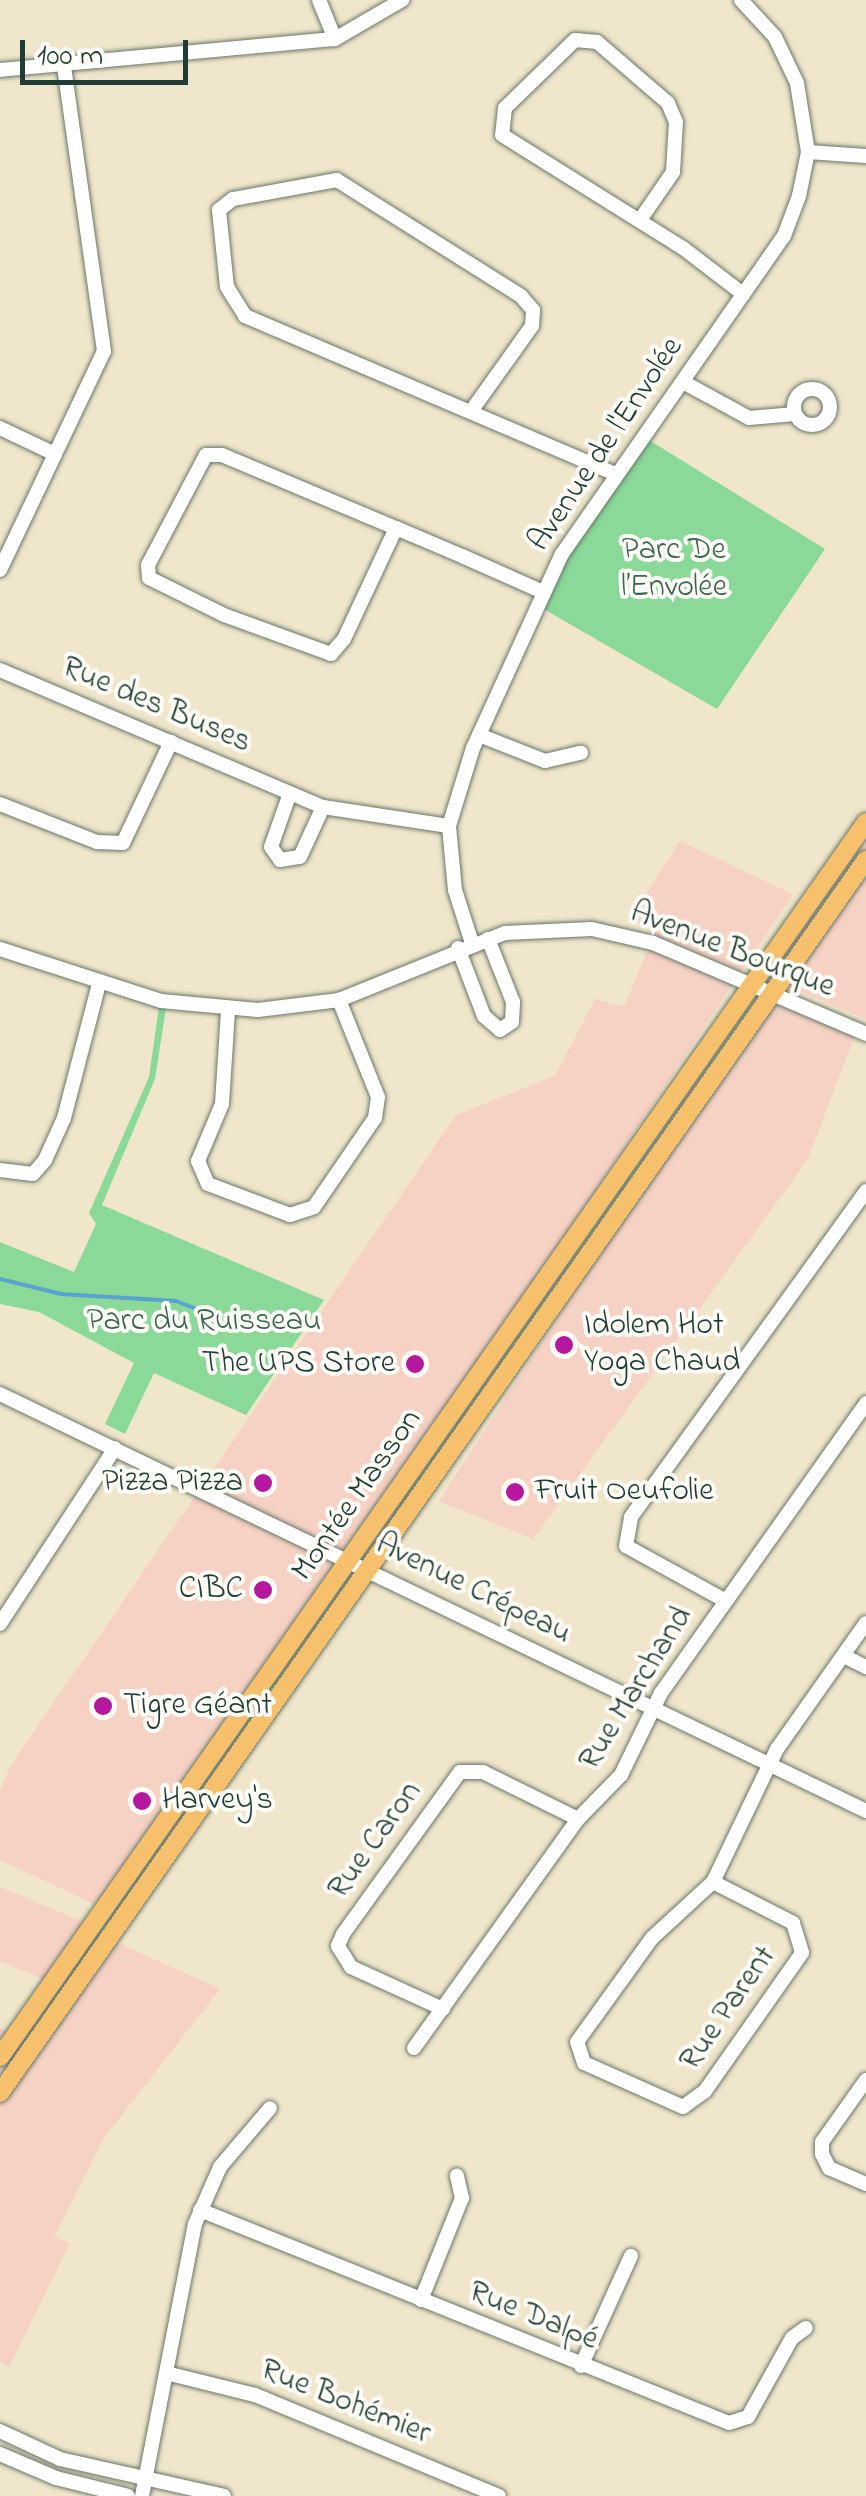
<!DOCTYPE html>
<meta charset="utf-8">
<style>
body{margin:0}
#map{position:relative;width:866px;height:2496px;overflow:hidden;background:#f0e6cb;font-family:"Indie Flower",sans-serif}
div>[style]{position:absolute}
.built>*{inset:0;background:#f6d2c4}
.green>*{inset:0;background:#8ad999}
.stream>*{height:4px;margin:-2px;padding:0 2px;transform-origin:2px;border-radius:2px;background:#58a3d0}
.roads{filter:drop-shadow(0 0 2px #687869) drop-shadow(0 0 2px #687869)}
.minor>*{height:14px;margin:-7px;padding:0 7px;transform-origin:7px;border-radius:7px;background:#fff}
.minor>.ring{margin:-7px;padding:0;box-sizing:content-box;background:none;border:14px solid #fff;border-radius:50%}
.major>*{height:18px;margin:-9px;padding:0 9px;transform-origin:9px;border-radius:9px;background:#f7c06c}
.dots>*{width:28px;height:28px;translate:-50% -50%;box-sizing:border-box;border:5px solid #fdfcf7;border-radius:50%}
span{translate:-50% -50%;white-space:nowrap;text-align:center;line-height:1.15;-webkit-text-stroke:8px #fdfcf7;paint-order:stroke}
.street-label{font-size:32px;color:#1f3d34}
.park-label{font-size:32px;color:#3a644d}
.poi-label{font-size:32px;color:#1f3d34}
.left{translate:0 -50%;text-align:left}
.right{translate:-100% -50%;text-align:right}
.scale{position:absolute;left:20px;top:40px;width:168px;height:45px;box-sizing:border-box;border:5px solid #1f3d34;border-top:0;padding-left:12px;font-size:30px;line-height:35px;white-space:nowrap;color:#1f3d34;-webkit-text-stroke:8px #fdfcf7;paint-order:stroke}
</style>
<div id="map">
<div class="built">
<div style="clip-path:polygon(866px 839px,866px 1019px,769px 978px)"></div>
<div style="clip-path:polygon(680px 841px,793px 894px,555px 1251px,96px 1905px,0 1860px,0 1790px,11px 1765px,456px 1115px,555px 1076px,595px 999px,624px 1007px,656px 930px,629px 920px)"></div>
<div style="clip-path:polygon(765px 995px,855px 1035px,808px 1159px,533px 1539px,439px 1501px)"></div>
<div style="clip-path:polygon(0 1887px,110px 1933px,70px 1990px,0 1961px)"></div>
<div style="clip-path:polygon(114px 1941px,220px 1989px,104px 2138px,54px 2237px,70px 2243px,9px 2367px,0 2362px,0 2028px,32px 2044px)"></div>
</div>
<div class="green">
<div style="clip-path:polygon(641px 435px,825px 549px,717px 709px,535px 604px)"></div>
<div style="clip-path:polygon(159px 1007px,166px 1008px,155px 1079px,102px 1205px,324px 1300px,246px 1415px,154px 1373px,125px 1434px,105px 1424px,134px 1363px,39px 1312px,0 1304px,0 1242px,74px 1272px,96px 1224px,89px 1213px,149px 1077px)"></div>
</div>
<div class="stream">
<div style="left:0;top:1279px;width:63px;rotate:13.8deg"></div>
<div style="left:61px;top:1294px;width:115px;rotate:3.5deg"></div>
<div style="left:176px;top:1301px;width:44px;rotate:21.3deg"></div>
</div>
<div class="roads">
<div class="minor">
<div style="left:319px;top:0;width:42px;rotate:67.7deg"></div>
<div style="left:0;top:70px;width:336px;rotate:-5.3deg"></div>
<div style="left:335px;top:39px;width:78px;rotate:-30.2deg"></div>
<div style="left:808px;top:152px;width:58px;rotate:3.9deg"></div>
<div style="left:640px;top:220px;width:58px;rotate:-55.5deg"></div>
<div style="left:673px;top:172px;width:50px;rotate:-86.6deg"></div>
<div style="left:676px;top:122px;width:21px;rotate:-113deg"></div>
<div style="left:668px;top:103px;width:94px;rotate:-139.3deg"></div>
<div style="left:597px;top:42px;width:22px;rotate:-175deg"></div>
<div style="left:575px;top:40px;width:98px;rotate:135.8deg"></div>
<div style="left:505px;top:108px;width:27px;rotate:96deg"></div>
<div style="left:502px;top:135px;width:213px;rotate:32deg"></div>
<div style="left:683px;top:248px;width:76px;rotate:37.5deg"></div>
<div style="left:683px;top:382px;width:75px;rotate:28.6deg"></div>
<div style="left:749px;top:418px;width:46px;rotate:-5deg"></div>
<div class="ring" style="left:794px;top:389px;width:22px;height:22px"></div>
<div style="left:472px;top:410px;width:103px;rotate:-54.5deg"></div>
<div style="left:532px;top:326px;width:16px;rotate:-86deg"></div>
<div style="left:533px;top:310px;width:18px;rotate:-131deg"></div>
<div style="left:521px;top:296px;width:218px;rotate:-147.8deg"></div>
<div style="left:337px;top:180px;width:106px;rotate:169.6deg"></div>
<div style="left:233px;top:199px;width:18px;rotate:142deg"></div>
<div style="left:219px;top:210px;width:77px;rotate:84.1deg"></div>
<div style="left:227px;top:287px;width:34px;rotate:58deg"></div>
<div style="left:245px;top:316px;width:403px;rotate:23.1deg"></div>
<div style="left:0;top:428px;width:61px;rotate:25.3deg"></div>
<div style="left:396px;top:528px;width:123px;rotate:115.1deg"></div>
<div style="left:344px;top:639px;width:20px;rotate:131deg"></div>
<div style="left:331px;top:654px;width:114px;rotate:-160deg"></div>
<div style="left:224px;top:615px;width:84px;rotate:-153.7deg"></div>
<div style="left:149px;top:578px;width:13px;rotate:-94deg"></div>
<div style="left:148px;top:565px;width:124px;rotate:-62.2deg"></div>
<div style="left:206px;top:455px;width:16px"></div>
<div style="left:222px;top:455px;width:189px;rotate:22.8deg"></div>
<div style="left:396px;top:528px;width:72px;rotate:23deg"></div>
<div style="left:462px;top:556px;width:89px;rotate:24deg"></div>
<div style="left:0;top:570px;width:242px;rotate:-64.6deg"></div>
<div style="left:104px;top:351px;width:289px;rotate:-98deg"></div>
<div style="left:0;top:670px;width:351px;rotate:23deg"></div>
<div style="left:323px;top:807px;width:127px;rotate:8.6deg"></div>
<div style="left:479px;top:735px;width:71px;rotate:21.5deg"></div>
<div style="left:545px;top:761px;width:37px;rotate:-13deg"></div>
<div style="left:290px;top:793px;width:57px;rotate:109.4deg"></div>
<div style="left:271px;top:847px;width:16px;rotate:55deg"></div>
<div style="left:280px;top:860px;width:20px;rotate:-9deg"></div>
<div style="left:300px;top:857px;width:55px;rotate:-65.3deg"></div>
<div style="left:0;top:804px;width:104px;rotate:21.4deg"></div>
<div style="left:97px;top:842px;width:26px;rotate:2deg"></div>
<div style="left:123px;top:843px;width:112px;rotate:-64.6deg"></div>
<div style="left:472px;top:943px;width:56px;rotate:-107.8deg"></div>
<div style="left:455px;top:890px;width:64px;rotate:-95.4deg"></div>
<div style="left:449px;top:826px;width:82px;rotate:-72.9deg"></div>
<div style="left:473px;top:748px;width:213px;rotate:-65.4deg"></div>
<div style="left:562px;top:554px;width:388px;rotate:-55.1deg"></div>
<div style="left:784px;top:236px;width:43px;rotate:-69.4deg"></div>
<div style="left:799px;top:196px;width:45px;rotate:-78.4deg"></div>
<div style="left:808px;top:152px;width:70px;rotate:-99.1deg"></div>
<div style="left:797px;top:83px;width:51px;rotate:-115.6deg"></div>
<div style="left:775px;top:37px;width:50px;rotate:-132.6deg"></div>
<div style="left:458px;top:948px;width:73px;rotate:69.1deg"></div>
<div style="left:484px;top:1016px;width:21px;rotate:41deg"></div>
<div style="left:500px;top:1030px;width:14px;rotate:-34deg"></div>
<div style="left:512px;top:1022px;width:20px;rotate:-87deg"></div>
<div style="left:513px;top:1002px;width:68px;rotate:-111.6deg"></div>
<div style="left:0;top:949px;width:169px;rotate:17.9deg"></div>
<div style="left:161px;top:1001px;width:97px;rotate:5.3deg"></div>
<div style="left:258px;top:1010px;width:82px;rotate:-7deg"></div>
<div style="left:339px;top:1000px;width:179px;rotate:-22deg"></div>
<div style="left:505px;top:933px;width:87px;rotate:-2.6deg"></div>
<div style="left:592px;top:929px;width:63px;rotate:12.9deg"></div>
<div style="left:653px;top:943px;width:232px;rotate:23.1deg"></div>
<div style="left:228px;top:1011px;width:93px;rotate:93.7deg"></div>
<div style="left:222px;top:1104px;width:62px;rotate:112.8deg"></div>
<div style="left:198px;top:1161px;width:25px;rotate:67deg"></div>
<div style="left:208px;top:1184px;width:88px;rotate:20.7deg"></div>
<div style="left:290px;top:1215px;width:25px;rotate:-18deg"></div>
<div style="left:314px;top:1207px;width:108px;rotate:-55.6deg"></div>
<div style="left:375px;top:1118px;width:21px;rotate:-82deg"></div>
<div style="left:378px;top:1097px;width:105px;rotate:-111.9deg"></div>
<div style="left:0;top:1170px;width:33px;rotate:7deg"></div>
<div style="left:33px;top:1174px;width:18px;rotate:-49deg"></div>
<div style="left:45px;top:1160px;width:46px;rotate:-65.7deg"></div>
<div style="left:64px;top:1118px;width:138px;rotate:-75.4deg"></div>
<div style="left:0;top:1394px;width:961px;rotate:25.71deg"></div>
<div style="left:726px;top:1601px;width:114px;rotate:-151.2deg"></div>
<div style="left:626px;top:1546px;width:29px;rotate:-80deg"></div>
<div style="left:631px;top:1517px;width:402px;rotate:-54.2deg"></div>
<div style="left:0;top:1624px;width:210px;rotate:-56.8deg"></div>
<div style="left:844px;top:1656px;width:25px;rotate:27deg"></div>
<div style="left:713px;top:1882px;width:90px;rotate:27.1deg"></div>
<div style="left:793px;top:1923px;width:31px;rotate:73deg"></div>
<div style="left:802px;top:1953px;width:169px;rotate:125.1deg"></div>
<div style="left:705px;top:2091px;width:27px;rotate:144deg"></div>
<div style="left:683px;top:2107px;width:108px;rotate:-156deg"></div>
<div style="left:584px;top:2063px;width:22px;rotate:-108deg"></div>
<div style="left:577px;top:2042px;width:128px;rotate:-54.2deg"></div>
<div style="left:652px;top:1938px;width:83px;rotate:-42.6deg"></div>
<div style="left:713px;top:1882px;width:148px;rotate:-64.3deg"></div>
<div style="left:777px;top:1749px;width:154px;rotate:-54.8deg"></div>
<div style="left:443px;top:2009px;width:101px;rotate:-155.5deg"></div>
<div style="left:351px;top:1967px;width:25px;rotate:-122deg"></div>
<div style="left:338px;top:1946px;width:13px;rotate:-67deg"></div>
<div style="left:343px;top:1934px;width:200px;rotate:-54.2deg"></div>
<div style="left:460px;top:1772px;width:23px"></div>
<div style="left:483px;top:1772px;width:106px;rotate:26.3deg"></div>
<div style="left:414px;top:2048px;width:282px;rotate:-54.4deg"></div>
<div style="left:578px;top:1819px;width:62px;rotate:-45.7deg"></div>
<div style="left:621px;top:1775px;width:91px;rotate:-64deg"></div>
<div style="left:661px;top:1693px;width:355px;rotate:-54.7deg"></div>
<div style="left:866px;top:2080px;width:76px;rotate:125.4deg"></div>
<div style="left:822px;top:2142px;width:12px;rotate:90deg"></div>
<div style="left:822px;top:2154px;width:16px;rotate:63deg"></div>
<div style="left:829px;top:2168px;width:40px;rotate:23.4deg"></div>
<div style="left:200px;top:2210px;width:570px;rotate:21.93deg"></div>
<div style="left:729px;top:2423px;width:20px;rotate:-18deg"></div>
<div style="left:748px;top:2417px;width:90px;rotate:-60.9deg"></div>
<div style="left:792px;top:2338px;width:17px;rotate:-36deg"></div>
<div style="left:421px;top:2300px;width:110px;rotate:-68.1deg"></div>
<div style="left:462px;top:2198px;width:23px;rotate:-103deg"></div>
<div style="left:581px;top:2366px;width:121px;rotate:-65.6deg"></div>
<div style="left:166px;top:2373px;width:92px;rotate:13.9deg"></div>
<div style="left:255px;top:2395px;width:264px;rotate:22.5deg"></div>
<div style="left:0;top:2431px;width:66px;rotate:25deg"></div>
<div style="left:60px;top:2459px;width:168px;rotate:12.7deg"></div>
<div style="left:0;top:2454px;width:61px;rotate:23.2deg"></div>
<div style="left:56px;top:2478px;width:74px;rotate:14deg"></div>
<div style="left:142px;top:2496px;width:277px;rotate:-79deg"></div>
<div style="left:195px;top:2224px;width:62px;rotate:-66.3deg"></div>
<div style="left:220px;top:2167px;width:77px;rotate:-49.7deg"></div>
</div>
<div class="major">
<div style="left:0;top:2057px;width:1508px;rotate:-54.96deg"></div>
<div style="left:0;top:2093px;width:1507px;rotate:-54.92deg"></div>
</div>
</div>
<div class="dots">
<div style="left:564px;top:1345px;background:#b5179e"></div>
<div style="left:415px;top:1364px;background:#b5179e"></div>
<div style="left:263px;top:1483px;background:#b5179e"></div>
<div style="left:515px;top:1492px;background:#b5179e"></div>
<div style="left:263px;top:1590px;background:#b5179e"></div>
<div style="left:103px;top:1706px;background:#b5179e"></div>
<div style="left:142px;top:1801px;background:#b5179e"></div>
</div>
<div class="street-label">
<span style="left:607px;top:445px;rotate:-56deg">Avenue de l'Envolée</span>
<span style="left:156px;top:706px;rotate:23deg">Rue des Buses</span>
<span style="left:732px;top:951px;rotate:21deg">Avenue Bourque</span>
<span style="left:358px;top:1496px;rotate:-55deg">Montée Masson</span>
<span style="left:473px;top:1590px;rotate:26deg">Avenue Crépeau</span>
<span style="left:637px;top:1689px;rotate:-58deg">Rue Marchand</span>
<span style="left:376px;top:1841px;rotate:-54deg">Rue Caron</span>
<span style="left:729px;top:2009px;rotate:-55deg">Rue Parent</span>
<span style="left:533px;top:2317px;rotate:22deg">Rue Dalpé</span>
<span style="left:345px;top:2403px;rotate:22deg">Rue Bohémier</span>
</div>
<div class="park-label">
<span style="left:674px;top:570px">Parc De<br>l’Envolée</span>
<span style="left:204px;top:1322px">Parc du Ruisseau</span>
</div>
<div class="poi-label">
<span class="left" style="left:584px;top:1345px">Idolem Hot<br>Yoga Chaud</span>
<span class="right" style="left:395px;top:1364px">The UPS Store</span>
<span class="right" style="left:243px;top:1483px">Pizza Pizza</span>
<span class="left" style="left:535px;top:1492px">Fruit Oeufolie</span>
<span class="right" style="left:243px;top:1590px">CIBC</span>
<span class="left" style="left:123px;top:1706px">Tigre Géant</span>
<span class="left" style="left:162px;top:1801px">Harvey's</span>
</div>
<div class="scale">100 m</div>
</div>
